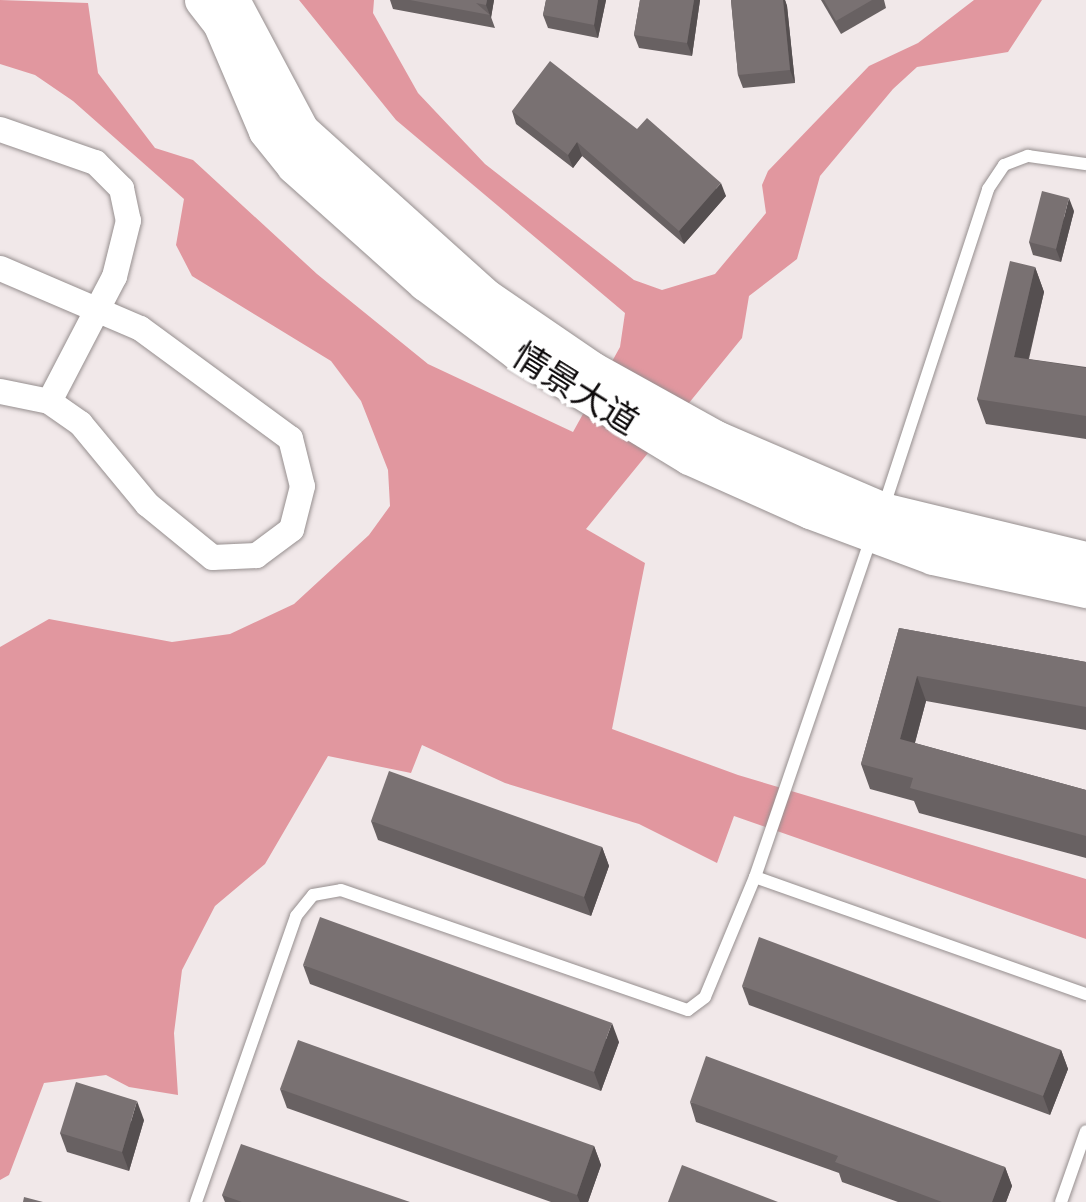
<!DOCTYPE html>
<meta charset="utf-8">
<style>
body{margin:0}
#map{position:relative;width:1086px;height:1202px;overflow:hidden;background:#f1e8e9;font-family:"Open Sans","Noto Sans SC",sans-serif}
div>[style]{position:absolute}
.water>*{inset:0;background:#e1979f}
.roads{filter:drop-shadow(0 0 2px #968f8f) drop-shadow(0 0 2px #968f8f)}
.lane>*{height:12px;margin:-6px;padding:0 6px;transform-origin:6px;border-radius:6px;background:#fff}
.street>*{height:25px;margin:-12.5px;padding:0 12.5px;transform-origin:12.5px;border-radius:12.5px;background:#fff}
.secondary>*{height:35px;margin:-17.5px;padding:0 17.5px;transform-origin:17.5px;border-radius:17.5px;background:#fff}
.wall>*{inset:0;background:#686162}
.shaded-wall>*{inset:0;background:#554f50}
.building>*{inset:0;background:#797172}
span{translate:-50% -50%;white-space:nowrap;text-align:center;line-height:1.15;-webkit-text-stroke:9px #fff;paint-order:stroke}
.street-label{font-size:35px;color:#0f0c0d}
</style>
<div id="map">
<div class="water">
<div style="clip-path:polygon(0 0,88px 3px,98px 73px,155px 148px,193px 160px,317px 274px,428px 364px,573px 432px,620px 347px,625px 313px,396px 120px,299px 0,374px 0,373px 13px,418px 93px,485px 164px,634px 280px,662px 290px,715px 274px,766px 213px,762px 185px,768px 171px,869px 66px,918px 43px,974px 0,1042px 0,1008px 52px,917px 67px,893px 89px,820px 176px,797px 259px,749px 296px,742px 338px,586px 529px,645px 563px,612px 729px,738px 775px,1086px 879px,1086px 939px,734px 816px,717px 863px,639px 824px,505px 783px,422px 745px,411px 773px,328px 756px,265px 864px,215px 906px,182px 970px,174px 1033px,178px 1095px,129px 1087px,106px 1075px,44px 1083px,9px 1175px,0 1180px,0 647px,49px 619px,172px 642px,230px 634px,294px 604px,369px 535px,390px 506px,388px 470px,361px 401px,331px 361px,192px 276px,176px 245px,184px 199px,73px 101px,35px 75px,0 64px)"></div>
</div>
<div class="roads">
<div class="lane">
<div style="left:884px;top:506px;width:334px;rotate:-71.8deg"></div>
<div style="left:988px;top:189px;width:29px;rotate:-56deg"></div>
<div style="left:1004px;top:165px;width:26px;rotate:-21deg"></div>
<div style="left:1028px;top:156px;width:59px;rotate:7.9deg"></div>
<div style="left:755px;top:877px;width:357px;rotate:-71.1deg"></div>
<div style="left:196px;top:1202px;width:303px;rotate:-70.7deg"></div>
<div style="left:296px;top:916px;width:27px;rotate:-51deg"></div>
<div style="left:313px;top:895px;width:28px;rotate:-10deg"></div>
<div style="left:341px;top:890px;width:367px;rotate:19.1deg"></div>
<div style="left:688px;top:1010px;width:21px;rotate:-37deg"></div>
<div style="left:705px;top:997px;width:130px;rotate:-67.4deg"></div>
<div style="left:755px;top:877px;width:351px;rotate:19.5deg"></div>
<div style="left:1061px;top:1202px;width:75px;rotate:-70.6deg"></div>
</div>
<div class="street">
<div style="left:0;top:129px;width:101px;rotate:19.2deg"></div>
<div style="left:95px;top:162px;width:37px;rotate:45deg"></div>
<div style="left:121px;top:188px;width:33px;rotate:78deg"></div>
<div style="left:128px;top:220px;width:58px;rotate:104deg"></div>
<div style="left:114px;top:276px;width:141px;rotate:117.5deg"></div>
<div style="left:0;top:268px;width:152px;rotate:23.2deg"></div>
<div style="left:140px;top:328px;width:186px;rotate:36.3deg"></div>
<div style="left:290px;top:438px;width:49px;rotate:76deg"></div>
<div style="left:302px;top:486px;width:44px;rotate:104.3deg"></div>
<div style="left:291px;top:529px;width:44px;rotate:143.4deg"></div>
<div style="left:256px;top:555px;width:44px;rotate:177.4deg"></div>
<div style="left:212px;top:557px;width:84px;rotate:-140.8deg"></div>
<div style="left:147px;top:504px;width:105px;rotate:-129.6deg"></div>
<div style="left:80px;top:423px;width:38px;rotate:-145deg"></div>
<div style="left:49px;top:401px;width:50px;rotate:-168.5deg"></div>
</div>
<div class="secondary">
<div style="left:202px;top:0;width:29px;rotate:52deg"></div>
<div style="left:220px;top:23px;width:117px;rotate:66.9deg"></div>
<div style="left:266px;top:131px;width:45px;rotate:51.3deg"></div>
<div style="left:294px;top:166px;width:176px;rotate:41.8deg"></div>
<div style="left:425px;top:283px;width:116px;rotate:37deg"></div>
<div style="left:518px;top:353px;width:200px;rotate:31.3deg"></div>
<div style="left:689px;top:457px;width:133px;rotate:24.1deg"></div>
<div style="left:810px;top:511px;width:131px;rotate:20.5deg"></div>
<div style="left:933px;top:557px;width:157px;rotate:12.2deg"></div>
<div style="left:232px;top:0;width:147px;rotate:62deg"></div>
<div style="left:301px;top:130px;width:246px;rotate:42deg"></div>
<div style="left:484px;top:295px;width:131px;rotate:34.4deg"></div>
<div style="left:592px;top:369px;width:142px;rotate:29.1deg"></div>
<div style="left:716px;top:438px;width:182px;rotate:23.3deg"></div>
<div style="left:883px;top:510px;width:209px;rotate:13.6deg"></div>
</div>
</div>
<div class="wall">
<div style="clip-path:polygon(390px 0,494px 0,491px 17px,495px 28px,393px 9px)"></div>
<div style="clip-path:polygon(546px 0,606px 0,598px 38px,548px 28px,543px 15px)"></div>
<div style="clip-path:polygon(640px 0,700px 0,692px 56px,639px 48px,634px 35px)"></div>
<div style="clip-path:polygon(731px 0,785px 0,787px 6px,795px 83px,743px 88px,738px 75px)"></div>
<div style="clip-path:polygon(821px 0,884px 0,886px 8px,841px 34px)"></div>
<div style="clip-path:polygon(512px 111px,637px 129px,726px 196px,684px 244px,582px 156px,573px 168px,516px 124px)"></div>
<div style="clip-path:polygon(1074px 211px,1061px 262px,1033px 255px,1029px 242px)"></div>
<div style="clip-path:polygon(1035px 267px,1044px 292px,1029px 359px,1086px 367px,1086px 439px,986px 424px,977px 399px)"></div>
<div style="clip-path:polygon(899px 628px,1086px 662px,1086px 730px,926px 701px,915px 743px,1086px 790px,1086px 858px,919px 813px,914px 801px,870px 789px,861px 764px)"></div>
<div style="clip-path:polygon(371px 821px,602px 847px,609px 866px,591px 916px,378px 840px)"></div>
<div style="clip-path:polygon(303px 965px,619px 1042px,601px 1091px,310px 984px)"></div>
<div style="clip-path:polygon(742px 986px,1061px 1050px,1068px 1069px,1050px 1115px,749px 1005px)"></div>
<div style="clip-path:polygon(280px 1089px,594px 1146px,601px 1165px,588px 1202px,551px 1202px,287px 1108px)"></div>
<div style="clip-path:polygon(690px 1102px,1005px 1167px,1012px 1186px,1006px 1202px,898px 1202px,842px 1182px,839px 1173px,696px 1122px)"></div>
<div style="clip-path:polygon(144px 1120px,129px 1171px,67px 1152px,60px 1133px)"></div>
<div style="clip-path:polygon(222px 1195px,410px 1202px,225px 1202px)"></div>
</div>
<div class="shaded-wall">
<div style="clip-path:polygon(487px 0,494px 0,491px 18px,486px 5px)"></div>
<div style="clip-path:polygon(598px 0,606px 0,598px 38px,594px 25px)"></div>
<div style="clip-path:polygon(694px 0,700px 0,692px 56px,687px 43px)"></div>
<div style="clip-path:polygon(783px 0,785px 0,787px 6px,795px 83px,790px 70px)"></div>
<div style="clip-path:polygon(577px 142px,582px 156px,573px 168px,568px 155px)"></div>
<div style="clip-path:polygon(721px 183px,726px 196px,684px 244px,679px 231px)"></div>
<div style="clip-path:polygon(1069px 198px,1074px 211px,1061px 262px,1056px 249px)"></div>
<div style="clip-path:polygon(1035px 267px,1044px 292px,1023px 381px,1014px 357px)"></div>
<div style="clip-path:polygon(917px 676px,926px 701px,909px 764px,900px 739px)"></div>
<div style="clip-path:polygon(602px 847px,609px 866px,591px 916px,584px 897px)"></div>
<div style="clip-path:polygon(612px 1023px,619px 1042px,601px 1091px,594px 1072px)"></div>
<div style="clip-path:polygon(1061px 1050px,1068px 1069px,1050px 1115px,1043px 1096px)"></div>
<div style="clip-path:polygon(137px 1101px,144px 1120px,129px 1171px,122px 1152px)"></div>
<div style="clip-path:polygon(594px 1146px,601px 1165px,588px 1202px,580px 1202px,577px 1195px)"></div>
<div style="clip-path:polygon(1005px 1167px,1012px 1186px,1006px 1202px,992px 1202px)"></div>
</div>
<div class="building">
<div style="clip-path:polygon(410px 0,487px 0,486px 5px,476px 3px,490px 15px)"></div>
<div style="clip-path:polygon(546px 0,598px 0,594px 25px,543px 15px)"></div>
<div style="clip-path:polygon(640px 0,694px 0,687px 43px,634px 35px)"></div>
<div style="clip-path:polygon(731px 0,783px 0,790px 70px,738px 75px)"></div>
<div style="clip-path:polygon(824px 0,872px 0,836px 21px)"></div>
<div style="clip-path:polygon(550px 61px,637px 129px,647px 118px,721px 183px,679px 231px,577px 142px,568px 155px,512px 111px)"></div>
<div style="clip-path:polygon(1042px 191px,1069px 198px,1056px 249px,1029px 242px)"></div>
<div style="clip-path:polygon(1010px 261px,1035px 267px,1014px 357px,1086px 368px,1086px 416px,977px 399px)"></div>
<div style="clip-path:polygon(899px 628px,1086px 662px,1086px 707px,917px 676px,900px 739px,1086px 790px,1086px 836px,910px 788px,913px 778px,861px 764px)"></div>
<div style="clip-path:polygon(389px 771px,602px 847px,584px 897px,371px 821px)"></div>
<div style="clip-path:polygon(320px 917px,612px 1023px,594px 1072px,303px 965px)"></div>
<div style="clip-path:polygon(759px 937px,1061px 1050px,1043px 1096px,742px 986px)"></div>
<div style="clip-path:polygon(298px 1040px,594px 1146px,577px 1195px,280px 1089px)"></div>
<div style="clip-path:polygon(706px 1056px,1005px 1167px,992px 1202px,942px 1202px,835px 1162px,838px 1156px,690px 1102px)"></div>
<div style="clip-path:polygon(76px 1082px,137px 1101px,122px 1152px,60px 1133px)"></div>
<div style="clip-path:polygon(241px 1144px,410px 1202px,242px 1202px,222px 1195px)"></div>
<div style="clip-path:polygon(682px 1165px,778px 1202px,668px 1202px)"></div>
<div style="clip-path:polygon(24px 1197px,43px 1202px,23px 1202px)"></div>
</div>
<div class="street-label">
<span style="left:576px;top:388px;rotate:32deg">情景大道</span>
</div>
</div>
